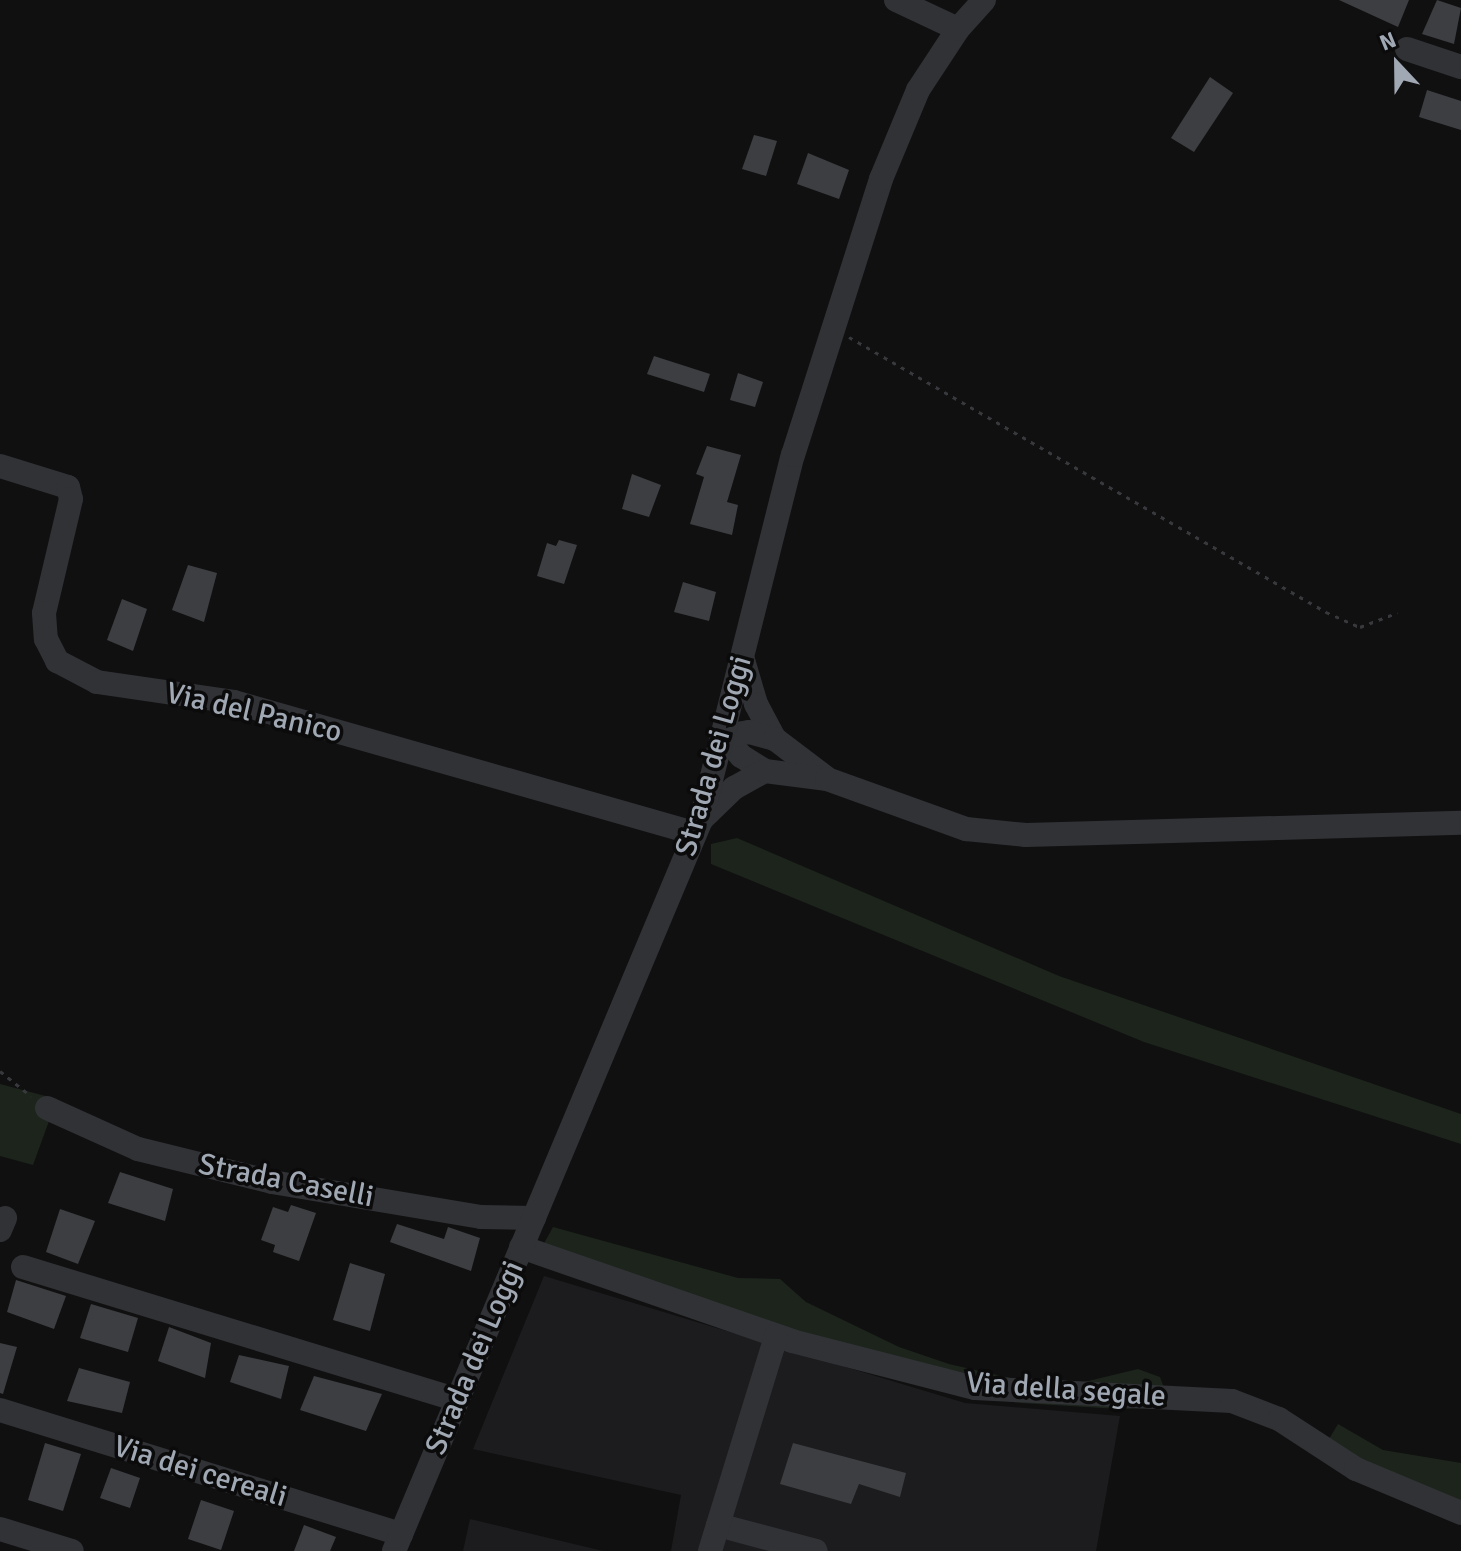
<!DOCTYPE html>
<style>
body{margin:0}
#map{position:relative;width:1461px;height:1551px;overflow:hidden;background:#101011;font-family:Signika,sans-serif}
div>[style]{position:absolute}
.built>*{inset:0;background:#1c1c1e}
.green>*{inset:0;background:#1c241c}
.building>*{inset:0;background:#3c3e41}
.path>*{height:3px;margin-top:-1.5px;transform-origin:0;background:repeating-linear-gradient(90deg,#37393d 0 4px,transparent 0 10px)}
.minor>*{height:24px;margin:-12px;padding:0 12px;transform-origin:12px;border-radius:12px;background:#313236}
span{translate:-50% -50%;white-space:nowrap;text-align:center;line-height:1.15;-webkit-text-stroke:7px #0b0b0c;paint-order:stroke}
.street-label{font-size:30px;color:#a0a8b3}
.north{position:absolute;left:1357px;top:24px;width:80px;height:80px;-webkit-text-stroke:6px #0b0b0c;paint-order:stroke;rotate:338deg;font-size:22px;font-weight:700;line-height:32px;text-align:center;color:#a0a8b3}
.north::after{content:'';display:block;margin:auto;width:28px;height:36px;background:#a0a8b3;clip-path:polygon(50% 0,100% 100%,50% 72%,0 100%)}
</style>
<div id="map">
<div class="built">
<div style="clip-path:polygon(544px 1276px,965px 1403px,1120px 1416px,1096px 1551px,671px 1551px,681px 1495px,473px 1449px)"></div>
<div style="clip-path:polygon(470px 1519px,603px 1551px,463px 1551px)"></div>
</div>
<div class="green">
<div style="clip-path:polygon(737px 838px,1059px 976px,1461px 1114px,1461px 1144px,1144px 1042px,711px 864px,711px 844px)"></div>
<div style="clip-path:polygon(0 1084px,57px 1099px,33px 1165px,0 1156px)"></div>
<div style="clip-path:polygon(553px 1227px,738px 1278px,780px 1279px,806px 1302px,899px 1347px,949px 1364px,1024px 1381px,1084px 1382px,1138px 1369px,1160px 1377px,1166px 1393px,1155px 1408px,1119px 1409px,1020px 1403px,959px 1393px,542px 1247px)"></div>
<div style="clip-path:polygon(1338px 1424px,1383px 1450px,1461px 1463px,1461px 1505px,1375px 1468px,1329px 1439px)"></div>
</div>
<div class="building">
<div style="clip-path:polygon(1339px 0,1409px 0,1398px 27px)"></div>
<div style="clip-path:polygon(1437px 0,1461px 8px,1454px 44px,1422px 34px)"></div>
<div style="clip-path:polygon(1210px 77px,1233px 93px,1194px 152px,1171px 138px)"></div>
<div style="clip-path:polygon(1427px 90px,1461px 101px,1461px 130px,1419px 117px)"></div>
<div style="clip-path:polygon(754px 135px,777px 141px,766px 176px,742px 169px)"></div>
<div style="clip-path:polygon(808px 153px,849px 170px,839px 199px,797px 184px)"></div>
<div style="clip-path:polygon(654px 356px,710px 374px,704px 392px,647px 374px)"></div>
<div style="clip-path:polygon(738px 373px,763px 382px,755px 407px,730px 400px)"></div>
<div style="clip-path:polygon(707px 446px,741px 455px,727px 502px,738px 505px,732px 535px,690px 524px,704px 477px,696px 474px)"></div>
<div style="clip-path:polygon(632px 474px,661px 485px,649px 517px,622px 509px)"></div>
<div style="clip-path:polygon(559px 540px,577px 545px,564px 584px,537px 576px,547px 543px,556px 546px)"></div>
<div style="clip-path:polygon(188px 565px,217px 573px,204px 622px,172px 610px)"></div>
<div style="clip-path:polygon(683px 582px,716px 592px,709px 621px,674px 612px)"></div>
<div style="clip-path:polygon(122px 599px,147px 609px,133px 651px,107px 640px)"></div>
<div style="clip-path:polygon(120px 1172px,173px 1189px,165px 1221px,108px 1203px)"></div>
<div style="clip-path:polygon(291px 1205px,316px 1213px,299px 1261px,273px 1252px,275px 1245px,261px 1240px,273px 1207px,288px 1212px)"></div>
<div style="clip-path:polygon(60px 1209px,95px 1221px,78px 1264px,46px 1252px)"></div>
<div style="clip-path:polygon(397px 1224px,444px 1239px,448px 1227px,480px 1238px,471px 1271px,390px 1242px)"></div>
<div style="clip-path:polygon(350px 1263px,385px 1274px,370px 1331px,333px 1320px)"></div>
<div style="clip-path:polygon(16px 1280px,66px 1296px,54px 1329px,7px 1312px)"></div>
<div style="clip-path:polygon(91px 1304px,138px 1318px,128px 1352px,80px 1338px)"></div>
<div style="clip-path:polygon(169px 1327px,211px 1343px,205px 1378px,158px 1361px)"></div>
<div style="clip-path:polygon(0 1343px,17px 1347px,3px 1394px,0 1393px)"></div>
<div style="clip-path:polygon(239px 1355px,289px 1366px,281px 1399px,230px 1382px)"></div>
<div style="clip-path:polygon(79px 1368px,130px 1382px,122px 1413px,67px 1401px)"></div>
<div style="clip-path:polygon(314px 1376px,382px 1394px,366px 1431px,300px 1410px)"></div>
<div style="clip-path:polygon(45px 1443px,81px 1454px,63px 1511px,28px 1500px)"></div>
<div style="clip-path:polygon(793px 1443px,906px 1473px,900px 1497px,859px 1484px,851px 1504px,780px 1484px)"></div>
<div style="clip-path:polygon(111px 1468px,140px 1478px,130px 1508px,100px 1498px)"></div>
<div style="clip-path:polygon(201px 1500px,234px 1511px,221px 1550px,188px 1539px)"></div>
<div style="clip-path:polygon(304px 1525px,336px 1537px,330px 1551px,294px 1551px)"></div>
</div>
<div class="path">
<div style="left:849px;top:337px;width:551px;rotate:29.96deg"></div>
<div style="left:1326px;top:612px;width:37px;rotate:24deg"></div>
<div style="left:1360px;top:627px;width:40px;rotate:-21deg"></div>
<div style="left:0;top:1071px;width:40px;rotate:39deg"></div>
</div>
<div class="minor">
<div style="left:896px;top:0;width:68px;rotate:25.1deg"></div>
<div style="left:1407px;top:49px;width:57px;rotate:18.4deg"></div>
<div style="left:0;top:466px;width:71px;rotate:17.2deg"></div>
<div style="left:68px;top:487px;width:12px;rotate:76deg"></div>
<div style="left:71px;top:499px;width:117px;rotate:103.3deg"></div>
<div style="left:44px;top:613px;width:26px;rotate:86deg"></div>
<div style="left:46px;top:639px;width:25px;rotate:63deg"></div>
<div style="left:57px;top:661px;width:45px;rotate:27.7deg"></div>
<div style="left:97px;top:682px;width:138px;rotate:8.3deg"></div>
<div style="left:234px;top:702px;width:479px;rotate:15.9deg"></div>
<div style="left:743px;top:660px;width:46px;rotate:73.5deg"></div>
<div style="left:756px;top:704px;width:40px;rotate:62deg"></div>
<div style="left:765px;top:771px;width:28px;rotate:-148deg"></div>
<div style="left:741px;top:756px;width:26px;rotate:-130deg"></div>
<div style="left:724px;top:736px;width:25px;rotate:-9deg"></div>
<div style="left:749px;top:732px;width:27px;rotate:15deg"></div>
<div style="left:775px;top:739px;width:63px;rotate:37.2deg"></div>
<div style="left:702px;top:819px;width:45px;rotate:-44.1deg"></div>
<div style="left:734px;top:788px;width:35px;rotate:-29deg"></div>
<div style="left:765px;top:771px;width:63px;rotate:7.4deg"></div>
<div style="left:827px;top:779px;width:148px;rotate:19.8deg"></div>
<div style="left:966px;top:829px;width:60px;rotate:5.7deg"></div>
<div style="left:1026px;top:835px;width:435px;rotate:-1.6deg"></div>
<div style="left:47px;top:1108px;width:100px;rotate:24.3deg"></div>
<div style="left:138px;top:1149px;width:138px;rotate:13.8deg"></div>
<div style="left:272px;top:1182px;width:212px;rotate:9.5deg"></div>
<div style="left:481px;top:1217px;width:53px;rotate:1.1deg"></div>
<div style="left:0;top:1230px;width:13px;rotate:-67deg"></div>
<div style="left:521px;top:1247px;width:287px;rotate:19.1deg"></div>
<div style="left:792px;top:1341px;width:189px;rotate:14.4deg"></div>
<div style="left:975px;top:1388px;width:257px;rotate:2.9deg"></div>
<div style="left:1232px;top:1401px;width:50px;rotate:21deg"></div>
<div style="left:1279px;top:1419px;width:92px;rotate:33deg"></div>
<div style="left:1356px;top:1469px;width:114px;rotate:22.7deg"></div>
<div style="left:23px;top:1267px;width:454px;rotate:17deg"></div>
<div style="left:0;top:1410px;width:420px;rotate:17.2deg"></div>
<div style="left:718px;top:1525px;width:101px;rotate:14.9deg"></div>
<div style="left:0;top:1529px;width:75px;rotate:17deg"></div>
<div style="left:394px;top:1551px;width:793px;rotate:-67.22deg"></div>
<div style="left:701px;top:820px;width:376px;rotate:-75.9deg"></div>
<div style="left:793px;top:455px;width:290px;rotate:-72.3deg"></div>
<div style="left:881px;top:179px;width:96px;rotate:-67.4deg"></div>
<div style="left:918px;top:90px;width:73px;rotate:-56.7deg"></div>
<div style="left:958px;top:29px;width:39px;rotate:-48deg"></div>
<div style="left:710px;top:1551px;width:225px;rotate:-72.9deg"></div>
</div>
<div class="street-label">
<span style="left:254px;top:713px;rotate:13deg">Via del Panico</span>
<span style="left:714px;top:756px;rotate:-74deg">Strada dei Loggi</span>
<span style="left:286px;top:1181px;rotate:11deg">Strada Caselli</span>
<span style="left:475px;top:1358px;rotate:-67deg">Strada dei Loggi</span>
<span style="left:1066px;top:1390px;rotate:4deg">Via della segale</span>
<span style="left:200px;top:1472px;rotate:17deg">Via dei cereali</span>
</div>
<div class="north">N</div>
</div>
